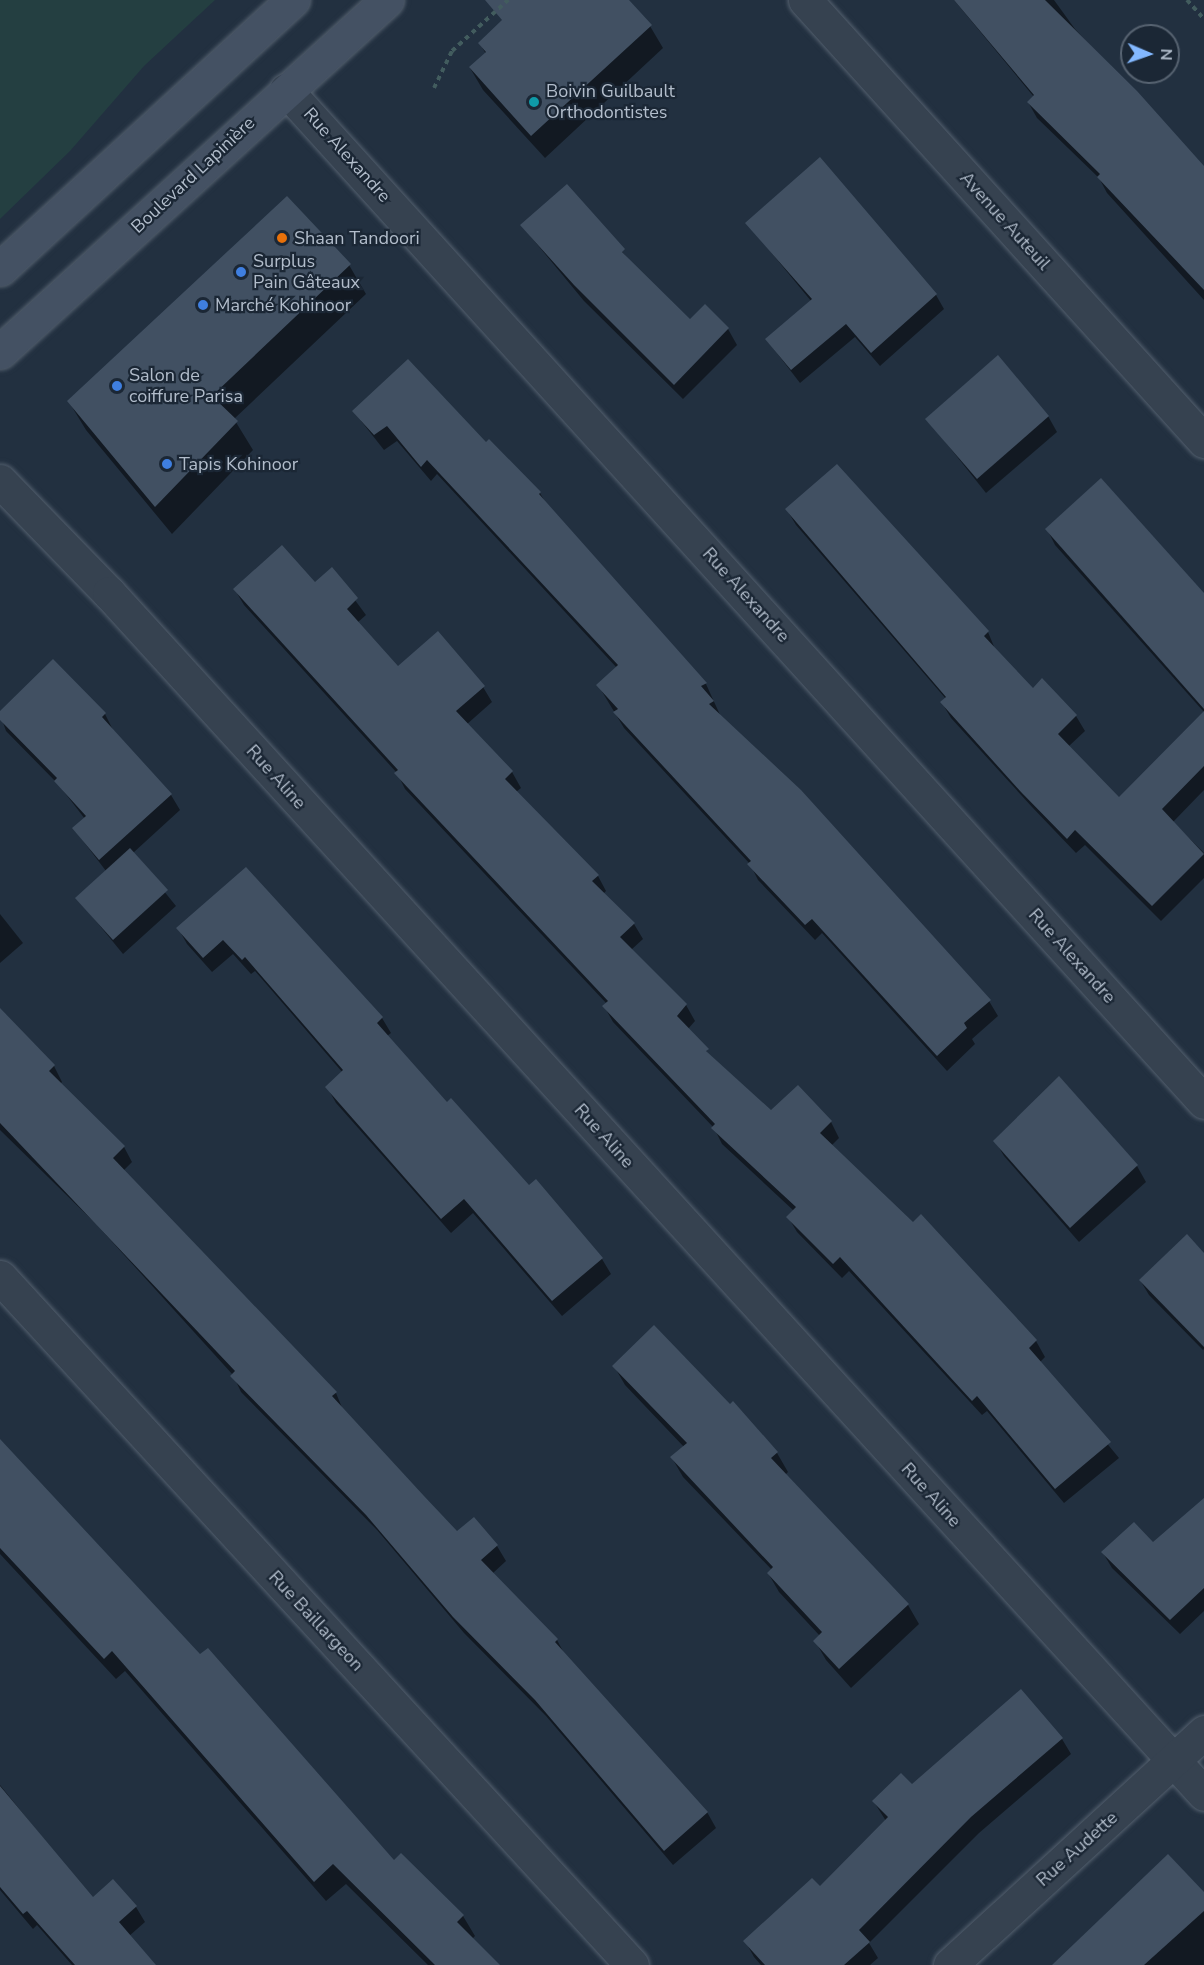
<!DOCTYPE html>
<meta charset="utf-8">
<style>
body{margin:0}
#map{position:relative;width:1204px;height:1965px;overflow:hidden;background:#223040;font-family:"Nunito Sans",sans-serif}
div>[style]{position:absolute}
.green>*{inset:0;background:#243f41}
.shadow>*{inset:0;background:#0007}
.building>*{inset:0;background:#415062}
.path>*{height:4px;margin-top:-2px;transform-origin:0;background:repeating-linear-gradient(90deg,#425c5e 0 4.5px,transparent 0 9px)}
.roads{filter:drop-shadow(0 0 2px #54606e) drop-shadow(0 0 2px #54606e)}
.minor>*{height:33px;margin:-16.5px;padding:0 16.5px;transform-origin:16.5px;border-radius:16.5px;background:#364250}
.tertiary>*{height:33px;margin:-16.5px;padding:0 16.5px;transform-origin:16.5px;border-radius:16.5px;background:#364250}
.secondary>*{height:33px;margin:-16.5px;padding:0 16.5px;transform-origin:16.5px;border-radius:16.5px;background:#445163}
.dots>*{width:16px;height:16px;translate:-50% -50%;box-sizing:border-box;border:3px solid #1b2735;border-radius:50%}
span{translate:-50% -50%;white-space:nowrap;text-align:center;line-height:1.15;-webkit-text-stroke:4.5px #1b2735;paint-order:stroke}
.poi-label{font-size:18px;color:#b2bdcb}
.left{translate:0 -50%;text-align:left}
.street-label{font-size:18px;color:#b2bdcb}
.north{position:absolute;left:1120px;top:24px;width:60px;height:60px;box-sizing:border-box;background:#1b2735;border:2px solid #576371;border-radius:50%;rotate:92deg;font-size:16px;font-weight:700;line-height:24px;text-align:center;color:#b2bdcb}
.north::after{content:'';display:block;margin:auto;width:21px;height:27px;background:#83b8ff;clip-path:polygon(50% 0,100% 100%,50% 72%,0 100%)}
</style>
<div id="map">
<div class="green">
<div style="clip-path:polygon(0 0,215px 0,144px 66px,70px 151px,0 219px)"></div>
</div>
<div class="shadow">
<div style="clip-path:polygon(515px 0,627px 0,650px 26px,663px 48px,545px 158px,483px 90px,470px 68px,486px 54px,480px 44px,503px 22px)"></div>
<div style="clip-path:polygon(954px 0,1054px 0,1075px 29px,1204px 168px,1204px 300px,1107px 193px,1099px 178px,1037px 118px,1028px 102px,1034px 97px)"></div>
<div style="clip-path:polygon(566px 186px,631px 262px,690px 321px,728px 329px,737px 345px,683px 399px,584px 301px,522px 226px)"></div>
<div style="clip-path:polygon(747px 223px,936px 295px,944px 309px,880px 366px,855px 337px,800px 383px,766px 339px,811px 301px)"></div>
<div style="clip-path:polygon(349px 265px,366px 294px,234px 419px,253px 450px,172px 534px,86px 430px,69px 402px)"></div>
<div style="clip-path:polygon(354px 412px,486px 444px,540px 493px,548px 507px,706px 684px,721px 717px,989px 1001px,998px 1016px,972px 1039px,975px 1044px,947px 1071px,822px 933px,815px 940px,758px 880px,750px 864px,624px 728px,598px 685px,617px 668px,437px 474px,431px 481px,397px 441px,384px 450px)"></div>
<div style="clip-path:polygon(1048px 416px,1057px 432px,986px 493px,927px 419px)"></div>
<div style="clip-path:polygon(837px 466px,988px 632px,995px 649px,1033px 690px,1076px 716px,1085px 731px,1068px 747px,1119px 799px,1204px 713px,1204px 790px,1173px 822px,1204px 853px,1204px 878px,1161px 921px,1085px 845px,1076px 853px,1032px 807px,951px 718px,942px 703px,946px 699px,796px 525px,787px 510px)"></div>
<div style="clip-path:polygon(1047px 529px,1204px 596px,1204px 712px,1055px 545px)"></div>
<div style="clip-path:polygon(332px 569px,366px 615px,357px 623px,398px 668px,483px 687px,492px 702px,466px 725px,512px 772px,521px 788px,516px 792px,598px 876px,606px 891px,603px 894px,634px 924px,643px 939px,631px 950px,686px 1005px,695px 1021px,688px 1029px,714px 1061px,771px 1112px,831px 1122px,839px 1138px,831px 1146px,913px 1224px,921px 1217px,1036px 1341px,1045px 1357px,1040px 1362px,1119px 1458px,1064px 1503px,987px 1411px,982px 1415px,849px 1271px,842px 1278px,797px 1232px,788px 1217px,794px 1211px,722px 1144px,714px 1128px,613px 1022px,604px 1006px,607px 1004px,405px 789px,397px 773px,244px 605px,235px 590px,315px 584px)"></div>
<div style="clip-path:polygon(0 714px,105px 714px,113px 730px,171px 795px,180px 810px,133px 853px,176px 906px,123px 954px,77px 898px,106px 871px,74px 829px,85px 819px,58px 784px,6px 731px)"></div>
<div style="clip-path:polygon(246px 869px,382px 1018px,391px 1033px,387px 1036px,447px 1104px,602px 1259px,611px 1274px,562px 1316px,473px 1213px,451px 1233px,336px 1103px,327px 1087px,343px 1073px,255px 971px,251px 974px,233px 954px,212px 972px,187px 944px,178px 928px)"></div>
<div style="clip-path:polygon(0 914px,23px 943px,0 963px)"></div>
<div style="clip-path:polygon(0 1026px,54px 1066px,62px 1082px,60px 1084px,124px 1147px,132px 1162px,123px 1171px,336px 1393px,343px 1410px,457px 1533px,497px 1546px,506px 1561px,492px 1574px,557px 1640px,565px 1655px,707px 1812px,716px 1828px,673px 1865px,546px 1716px,464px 1633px,377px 1530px,241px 1392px,233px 1375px,96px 1224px,0 1130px)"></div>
<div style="clip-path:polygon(1059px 1078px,1137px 1166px,1146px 1182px,1079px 1242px,1004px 1156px,995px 1141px)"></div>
<div style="clip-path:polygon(1204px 1255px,1204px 1349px,1203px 1350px,1149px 1295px,1140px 1280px)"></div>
<div style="clip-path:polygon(614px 1366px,777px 1453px,788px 1472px,785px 1475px,908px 1605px,919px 1624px,851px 1688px,826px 1660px,815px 1641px,820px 1636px,779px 1592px,768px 1573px,772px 1570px,683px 1477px,672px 1458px,684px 1447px,625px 1385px)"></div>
<div style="clip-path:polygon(0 1441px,394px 1863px,463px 1916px,475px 1936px,472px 1939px,496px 1965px,428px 1965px,346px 1884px,326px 1901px,125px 1671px,116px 1679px,0 1554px)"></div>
<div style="clip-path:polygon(1204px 1501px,1204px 1611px,1180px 1634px,1112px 1568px,1103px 1553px,1152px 1545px)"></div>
<div style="clip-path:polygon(1062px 1739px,1071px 1754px,979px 1833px,869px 1943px,878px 1958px,870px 1965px,761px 1965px,754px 1957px,745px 1941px,819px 1888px,886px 1821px,874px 1802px)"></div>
<div style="clip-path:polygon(0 1785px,92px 1899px,113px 1881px,136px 1907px,145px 1922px,128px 1937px,151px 1965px,72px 1965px,37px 1925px,33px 1929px,0 1890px)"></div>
<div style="clip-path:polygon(1204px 1895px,1204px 1965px,1054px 1965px)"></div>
</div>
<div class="building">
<div style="clip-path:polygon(485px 0,629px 0,652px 25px,531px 136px,469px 67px,486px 52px,478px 43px,502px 20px)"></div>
<div style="clip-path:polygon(954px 0,1045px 0,1137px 91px,1204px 166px,1204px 290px,1097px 177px,1100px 174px,1027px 102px,1034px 95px)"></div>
<div style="clip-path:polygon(820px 157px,937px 294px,871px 353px,846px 324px,791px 370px,765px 339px,812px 299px,745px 223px)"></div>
<div style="clip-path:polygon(567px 184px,625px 249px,622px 252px,690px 319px,705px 304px,729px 328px,674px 385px,574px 285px,520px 225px)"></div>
<div style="clip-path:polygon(287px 196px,351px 264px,212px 396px,238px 421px,155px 507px,67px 401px)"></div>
<div style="clip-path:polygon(998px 355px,1049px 416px,977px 479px,925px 419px)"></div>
<div style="clip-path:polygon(408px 359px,486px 442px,489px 439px,541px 492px,539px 494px,707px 683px,701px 686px,714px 701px,709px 704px,801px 790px,991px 1000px,964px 1023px,967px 1028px,937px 1056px,812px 919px,805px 925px,747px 864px,751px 861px,613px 712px,618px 709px,596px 685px,618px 665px,427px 460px,421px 467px,387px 426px,374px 435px,352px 411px)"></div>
<div style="clip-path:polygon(837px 464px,989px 631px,984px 636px,1033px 688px,1042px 678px,1077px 715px,1058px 734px,1119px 797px,1204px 711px,1204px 766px,1162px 809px,1204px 854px,1152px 906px,1075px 830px,1067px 839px,1021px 792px,940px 702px,946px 697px,785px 509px)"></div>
<div style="clip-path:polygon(1101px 478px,1204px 593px,1204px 709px,1045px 529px)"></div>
<div style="clip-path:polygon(282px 545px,315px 582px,332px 567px,358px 598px,347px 609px,398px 666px,438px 631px,485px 686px,456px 711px,513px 771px,505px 779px,599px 875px,592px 881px,635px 923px,620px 937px,687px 1004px,677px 1016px,709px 1049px,706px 1051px,771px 1110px,798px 1085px,832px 1121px,820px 1133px,913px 1222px,921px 1214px,1037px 1340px,1029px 1348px,1111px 1442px,1055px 1489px,977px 1396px,972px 1401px,840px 1257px,833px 1264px,786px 1217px,796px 1207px,711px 1128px,715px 1124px,602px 1006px,608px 1001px,394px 773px,398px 770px,233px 589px)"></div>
<div style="clip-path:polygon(53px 659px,106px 713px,102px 717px,172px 794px,99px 860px,72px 828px,86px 816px,54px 781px,57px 778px,0 720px,0 711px)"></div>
<div style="clip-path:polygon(130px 848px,168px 890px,113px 940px,75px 898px)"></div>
<div style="clip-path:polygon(246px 867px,383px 1017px,377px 1023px,447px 1102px,451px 1098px,529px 1185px,536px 1179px,603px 1258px,552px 1301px,464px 1199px,441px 1219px,325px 1087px,343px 1070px,245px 957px,242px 960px,223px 940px,203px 958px,176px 928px)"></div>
<div style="clip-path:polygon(0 1008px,55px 1065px,49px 1071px,125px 1146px,113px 1158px,337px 1392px,332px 1396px,424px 1496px,457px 1531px,474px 1517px,498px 1545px,481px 1560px,558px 1639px,555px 1642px,708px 1812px,664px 1851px,535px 1700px,453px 1617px,366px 1515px,230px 1376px,235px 1371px,0 1123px)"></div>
<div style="clip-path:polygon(1059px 1076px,1138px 1165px,1070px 1228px,993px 1141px)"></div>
<div style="clip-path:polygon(1187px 1234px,1204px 1253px,1204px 1347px,1139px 1280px)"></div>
<div style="clip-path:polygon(654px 1325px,730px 1404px,733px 1401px,778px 1452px,771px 1458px,909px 1604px,839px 1669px,813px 1641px,822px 1632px,767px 1573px,773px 1567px,670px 1457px,687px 1443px,612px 1366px)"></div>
<div style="clip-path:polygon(0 1439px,200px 1654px,208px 1648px,394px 1860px,401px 1853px,464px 1915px,457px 1922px,500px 1965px,435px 1965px,333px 1864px,314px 1882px,112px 1651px,104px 1659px,0 1548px)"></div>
<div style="clip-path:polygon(1204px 1498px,1204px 1588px,1170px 1620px,1101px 1552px,1134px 1522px,1153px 1542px)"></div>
<div style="clip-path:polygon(1021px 1689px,1063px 1738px,971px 1817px,859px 1930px,870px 1942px,844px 1965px,765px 1965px,743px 1941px,812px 1878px,820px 1886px,888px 1817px,872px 1801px,901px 1773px,912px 1784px)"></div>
<div style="clip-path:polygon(0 1786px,93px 1897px,113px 1879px,137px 1906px,119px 1922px,156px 1965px,75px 1965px,27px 1911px,23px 1914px,0 1887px)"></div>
<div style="clip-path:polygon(1168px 1854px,1204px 1892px,1204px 1911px,1144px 1965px,1052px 1965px)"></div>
</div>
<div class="path">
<div style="left:1187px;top:0;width:25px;rotate:48deg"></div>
<div style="left:434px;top:88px;width:41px;rotate:-64.1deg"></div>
<div style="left:452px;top:51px;width:76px;rotate:-42.3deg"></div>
</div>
<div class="roads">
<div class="minor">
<div style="left:286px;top:90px;width:1366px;rotate:47.79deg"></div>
<div style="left:0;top:481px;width:156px;rotate:45.8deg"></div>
<div style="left:109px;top:593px;width:1625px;rotate:47.64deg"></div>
<div style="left:0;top:1277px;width:934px;rotate:47.43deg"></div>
<div style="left:950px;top:1965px;width:345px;rotate:-42.5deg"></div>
</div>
<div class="tertiary">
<div style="left:805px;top:0;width:595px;rotate:47.86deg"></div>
</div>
<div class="secondary">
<div style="left:0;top:269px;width:398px;rotate:-42.6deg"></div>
<div style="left:0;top:352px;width:523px;rotate:-42.29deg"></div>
</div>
</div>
<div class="dots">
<div style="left:534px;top:102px;background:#0f9aa8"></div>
<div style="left:282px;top:238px;background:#e8710a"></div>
<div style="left:241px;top:272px;background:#3f7fe0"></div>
<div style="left:203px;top:305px;background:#3f7fe0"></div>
<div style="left:117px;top:386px;background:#3f7fe0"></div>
<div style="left:167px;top:464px;background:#3f7fe0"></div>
</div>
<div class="poi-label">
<span class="left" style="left:546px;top:102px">Boivin Guilbault<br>Orthodontistes</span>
<span class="left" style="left:294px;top:238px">Shaan Tandoori</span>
<span class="left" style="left:253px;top:272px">Surplus<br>Pain Gâteaux</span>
<span class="left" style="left:215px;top:305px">Marché Kohinoor</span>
<span class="left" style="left:129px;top:386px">Salon de<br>coiffure Parisa</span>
<span class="left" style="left:179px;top:464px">Tapis Kohinoor</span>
</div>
<div class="street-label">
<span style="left:347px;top:155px;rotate:48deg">Rue Alexandre</span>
<span style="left:193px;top:175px;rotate:-43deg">Boulevard Lapinière</span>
<span style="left:1005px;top:221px;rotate:48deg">Avenue Auteuil</span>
<span style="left:746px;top:595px;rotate:48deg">Rue Alexandre</span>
<span style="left:276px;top:777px;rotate:48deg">Rue Aline</span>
<span style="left:1072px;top:956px;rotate:48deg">Rue Alexandre</span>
<span style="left:604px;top:1136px;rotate:48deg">Rue Aline</span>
<span style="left:931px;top:1495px;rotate:48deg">Rue Aline</span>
<span style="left:316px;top:1621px;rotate:47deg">Rue Baillargeon</span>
<span style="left:1077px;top:1849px;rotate:-42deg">Rue Audette</span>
</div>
<div class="north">N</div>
</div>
